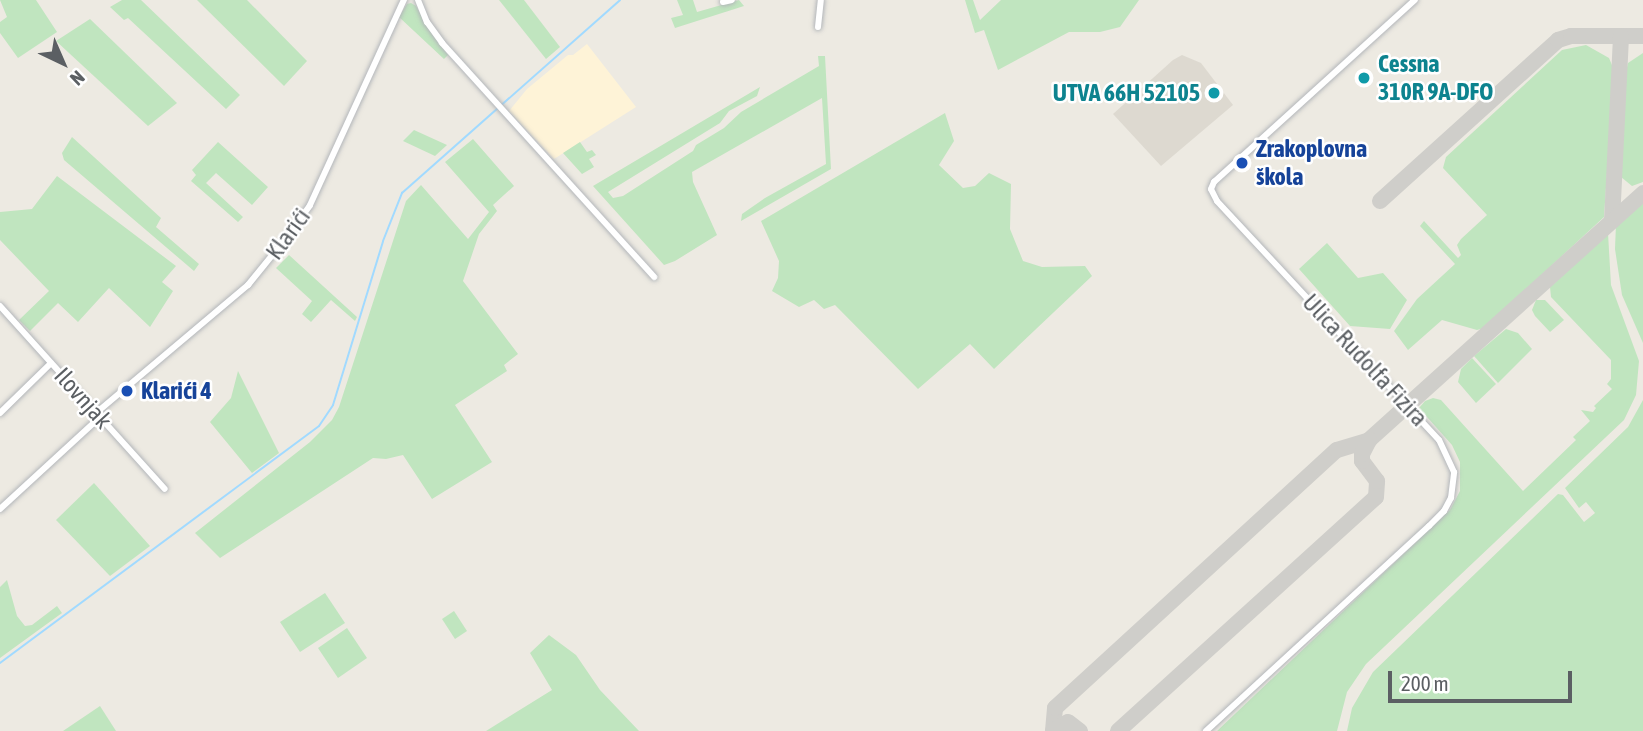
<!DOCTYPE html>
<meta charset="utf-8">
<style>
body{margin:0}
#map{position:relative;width:1643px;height:731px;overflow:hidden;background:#edeae2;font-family:"Asap Condensed",sans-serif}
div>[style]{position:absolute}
.commercial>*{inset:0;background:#fef3d7}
.education>*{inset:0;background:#ddd9d0}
.green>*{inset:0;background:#c0e5bf}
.stream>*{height:2px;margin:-1px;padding:0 1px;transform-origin:1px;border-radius:1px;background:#a1daff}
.taxiway>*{height:16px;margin:-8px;padding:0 8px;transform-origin:8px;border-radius:8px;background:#cfceca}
.roads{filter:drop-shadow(0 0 2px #b3b6ba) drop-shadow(0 0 2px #b3b6ba)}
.minor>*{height:6px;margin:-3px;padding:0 3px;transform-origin:3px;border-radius:3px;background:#fff}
.dots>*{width:19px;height:19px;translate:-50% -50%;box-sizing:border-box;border:4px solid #fff;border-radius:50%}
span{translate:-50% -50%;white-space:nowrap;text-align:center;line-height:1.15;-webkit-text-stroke:5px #fff;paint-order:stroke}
.culture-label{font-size:24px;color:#0d838f;font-weight:700}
.left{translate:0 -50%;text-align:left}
.right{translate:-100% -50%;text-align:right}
.transit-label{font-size:24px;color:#164399;font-weight:700}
.street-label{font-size:24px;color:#5b5f63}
.north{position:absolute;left:28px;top:28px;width:70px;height:70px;-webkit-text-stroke:5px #fff;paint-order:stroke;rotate:136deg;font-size:19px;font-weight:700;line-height:28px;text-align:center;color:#5b5f63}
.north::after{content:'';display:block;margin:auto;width:24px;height:32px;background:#5b5f63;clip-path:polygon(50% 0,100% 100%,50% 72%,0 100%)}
.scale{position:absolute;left:1388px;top:671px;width:184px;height:32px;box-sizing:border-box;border:4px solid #5b5f63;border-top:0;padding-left:9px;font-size:21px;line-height:24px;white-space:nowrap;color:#5b5f63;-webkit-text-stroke:5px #fff;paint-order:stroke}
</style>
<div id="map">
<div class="commercial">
<div style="clip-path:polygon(587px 44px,636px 107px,554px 159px,509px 111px,527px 89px,568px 55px,573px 55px)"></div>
</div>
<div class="education">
<div style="clip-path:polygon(1182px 55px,1201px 63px,1233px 105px,1161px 166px,1113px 114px,1173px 60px)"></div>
</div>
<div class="green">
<div style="clip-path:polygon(0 0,36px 0,57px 32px,18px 58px,0 33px,0 22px,7px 17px)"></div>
<div style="clip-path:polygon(122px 0,141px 0,240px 95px,226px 109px,128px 18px,124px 20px,110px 7px)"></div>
<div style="clip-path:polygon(197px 0,247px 0,307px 61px,284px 86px)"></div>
<div style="clip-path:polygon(499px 0,524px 0,560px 47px,546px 59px)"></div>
<div style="clip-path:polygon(677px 0,693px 0,697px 12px,739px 0,744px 6px,675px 28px,671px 18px,683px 15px)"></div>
<div style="clip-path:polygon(965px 0,973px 0,980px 20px,1001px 0,1139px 0,1120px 27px,1100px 32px,1069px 32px,998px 70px,984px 30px,975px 33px)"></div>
<div style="clip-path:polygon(411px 3px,416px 6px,428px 28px,448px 55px,444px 59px,399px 17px,407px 4px)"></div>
<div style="clip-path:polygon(90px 19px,177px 103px,148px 126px,56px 41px)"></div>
<div style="clip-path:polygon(1586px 45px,1609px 58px,1614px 70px,1604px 217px,1484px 328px,1477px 330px,1442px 320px,1408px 350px,1394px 331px,1417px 299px,1455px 264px,1420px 226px,1424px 221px,1458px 258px,1461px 255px,1457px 245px,1461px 239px,1487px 215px,1443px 168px,1446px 157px,1562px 50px)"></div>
<div style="clip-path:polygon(1643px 53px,1643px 182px,1632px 186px,1621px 177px,1625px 76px,1628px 63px)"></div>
<div style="clip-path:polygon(818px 56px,825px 56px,831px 169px,741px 221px,742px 214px,765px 198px,826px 164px,822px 98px,692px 172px,693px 182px,717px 235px,675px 261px,664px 265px,593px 186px,760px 87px,757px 96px,729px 111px,720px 123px,608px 192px,613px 198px,623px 196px,693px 151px,696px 145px,724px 128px,741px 112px,819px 66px)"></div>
<div style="clip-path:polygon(945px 113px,954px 141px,939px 165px,963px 188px,975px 186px,989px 173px,1011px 184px,1010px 229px,1023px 261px,1042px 267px,1085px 266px,1092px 276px,994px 369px,970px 344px,918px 389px,835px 305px,824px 309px,814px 300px,799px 307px,772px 291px,778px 278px,779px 261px,761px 221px)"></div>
<div style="clip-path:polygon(414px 130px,447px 145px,435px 156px,403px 141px)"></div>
<div style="clip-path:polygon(72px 137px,161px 218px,156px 227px,199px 264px,194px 271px,64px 160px,62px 153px)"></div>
<div style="clip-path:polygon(473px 139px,514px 186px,493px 205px,497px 211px,479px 234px,463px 281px,518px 354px,504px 365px,507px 371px,455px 405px,492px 462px,432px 499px,403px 455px,386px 459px,373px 458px,220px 558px,195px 533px,310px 442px,332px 420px,339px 407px,406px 201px,421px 185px,468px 239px,489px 212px,445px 162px)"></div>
<div style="clip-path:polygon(218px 142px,268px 187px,252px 205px,216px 173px,206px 183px,243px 217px,238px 222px,191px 181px,196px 175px,192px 170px)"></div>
<div style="clip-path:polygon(580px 142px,587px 152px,592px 150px,596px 155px,589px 159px,594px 167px,582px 174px,563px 153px)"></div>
<div style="clip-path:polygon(57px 176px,176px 266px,162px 282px,173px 291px,150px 327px,109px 288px,78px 322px,58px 303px,30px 331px,19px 320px,49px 291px,0 240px,0 212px,32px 209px)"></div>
<div style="clip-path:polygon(1643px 199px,1643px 343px,1622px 295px,1615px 249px,1616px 224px)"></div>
<div style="clip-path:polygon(1608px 233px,1611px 285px,1639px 361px,1636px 395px,1624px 420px,1366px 664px,1347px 692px,1337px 731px,1217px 731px,1450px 510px,1460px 491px,1460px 462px,1452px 445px,1419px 408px,1425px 401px,1433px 398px,1441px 400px,1523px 491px,1576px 440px,1573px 437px,1590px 421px,1581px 410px,1593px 412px,1596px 408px,1594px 406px,1612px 389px,1607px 384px,1611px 379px,1611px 360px,1551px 297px,1550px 287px)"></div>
<div style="clip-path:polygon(1327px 243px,1358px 278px,1383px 273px,1407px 300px,1390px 329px,1350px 326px,1299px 269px)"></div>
<div style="clip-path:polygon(289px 255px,357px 317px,355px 321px,331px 300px,311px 322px,302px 314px,312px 301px,276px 268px)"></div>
<div style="clip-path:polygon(1536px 300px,1545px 300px,1564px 320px,1550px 332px,1535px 316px,1532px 310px)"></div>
<div style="clip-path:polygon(1506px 329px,1518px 333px,1532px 349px,1498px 383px,1474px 356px)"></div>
<div style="clip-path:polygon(1472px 358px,1496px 384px,1476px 403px,1458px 382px,1461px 369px)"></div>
<div style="clip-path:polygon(238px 371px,279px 453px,252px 473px,210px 422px,231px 398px)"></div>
<div style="clip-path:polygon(1643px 400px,1643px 731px,1347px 731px,1352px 708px,1373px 672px,1558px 494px,1563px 495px,1584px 522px,1595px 513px,1586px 502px,1579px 508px,1565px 488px,1628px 427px)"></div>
<div style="clip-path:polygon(94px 483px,150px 546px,110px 576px,56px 520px)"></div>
<div style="clip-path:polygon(7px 580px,17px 616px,25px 626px,32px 625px,57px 606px,62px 613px,0 658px,0 587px)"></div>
<div style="clip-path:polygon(325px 593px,345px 623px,300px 652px,280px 622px)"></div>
<div style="clip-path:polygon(454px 611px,467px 631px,455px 639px,442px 619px)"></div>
<div style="clip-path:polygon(347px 628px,367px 658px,338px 678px,318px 648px)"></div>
<div style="clip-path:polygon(549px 635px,576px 655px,600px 690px,639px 731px,486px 731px,552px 690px,530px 653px)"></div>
<div style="clip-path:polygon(100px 706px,116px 731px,63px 731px)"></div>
</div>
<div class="stream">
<div style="left:0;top:663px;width:397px;rotate:-36.6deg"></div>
<div style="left:319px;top:426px;width:25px;rotate:-56deg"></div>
<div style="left:333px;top:405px;width:171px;rotate:-73deg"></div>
<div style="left:383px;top:241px;width:52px;rotate:-68.4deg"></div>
<div style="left:402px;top:193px;width:291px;rotate:-41.5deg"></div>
</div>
<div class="taxiway">
<div style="left:1380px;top:201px;width:240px;rotate:-42.1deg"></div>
<div style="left:1558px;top:40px;width:14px;rotate:-17deg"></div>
<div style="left:1571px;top:36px;width:72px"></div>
<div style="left:1612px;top:221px;width:185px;rotate:-87.2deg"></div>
<div style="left:1053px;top:731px;width:23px;rotate:-85deg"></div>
<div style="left:1055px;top:708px;width:382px;rotate:-42.5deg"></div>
<div style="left:1337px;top:450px;width:34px;rotate:-17deg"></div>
<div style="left:1369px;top:440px;width:369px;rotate:-42deg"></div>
<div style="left:1053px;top:731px;width:17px;rotate:-31deg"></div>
<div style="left:1068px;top:722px;width:15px;rotate:37deg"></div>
<div style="left:1118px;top:731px;width:348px;rotate:-42.2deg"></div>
<div style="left:1376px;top:497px;width:16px;rotate:-86deg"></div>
<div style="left:1377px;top:481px;width:25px;rotate:-127deg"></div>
<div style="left:1362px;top:461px;width:7px;rotate:-90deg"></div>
<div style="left:1362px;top:454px;width:16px;rotate:-63deg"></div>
</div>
<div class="roads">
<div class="minor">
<div style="left:418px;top:0;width:24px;rotate:68deg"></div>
<div style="left:427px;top:22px;width:26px;rotate:54deg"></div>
<div style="left:442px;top:43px;width:316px;rotate:47.8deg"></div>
<div style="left:723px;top:2px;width:9px;rotate:-13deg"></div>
<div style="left:818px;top:27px;width:27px;rotate:-84deg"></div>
<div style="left:0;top:306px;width:246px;rotate:48deg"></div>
<div style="left:0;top:413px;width:71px;rotate:-44.4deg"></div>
<div style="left:96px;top:413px;width:199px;rotate:-40.1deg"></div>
<div style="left:248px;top:285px;width:62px;rotate:-50.9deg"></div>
<div style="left:287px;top:237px;width:39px;rotate:-54deg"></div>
<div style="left:310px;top:205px;width:226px;rotate:-65.4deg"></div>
<div style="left:0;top:509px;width:136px;rotate:-42.6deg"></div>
<div style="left:1206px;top:731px;width:303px;rotate:-42.6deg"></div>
<div style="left:1429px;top:526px;width:21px;rotate:-45deg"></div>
<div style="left:1444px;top:511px;width:15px;rotate:-62deg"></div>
<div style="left:1451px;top:498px;width:26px;rotate:-83deg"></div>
<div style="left:1454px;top:472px;width:35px;rotate:-115deg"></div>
<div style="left:1439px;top:440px;width:326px;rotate:-132.9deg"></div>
<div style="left:1217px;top:201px;width:13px;rotate:-117deg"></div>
<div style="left:1211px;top:189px;width:8px;rotate:-67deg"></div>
<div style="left:1214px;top:182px;width:271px;rotate:-42.2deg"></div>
</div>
</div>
<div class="dots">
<div style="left:1364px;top:78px;background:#0f9aa8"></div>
<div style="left:1214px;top:93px;background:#0f9aa8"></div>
<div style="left:1242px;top:163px;background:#1a4fb4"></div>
<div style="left:127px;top:391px;background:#1a4fb4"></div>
</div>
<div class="culture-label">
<span class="left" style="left:1378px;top:78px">Cessna<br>310R 9A-DFO</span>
<span class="right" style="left:1200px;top:93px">UTVA 66H 52105</span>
</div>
<div class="transit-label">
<span class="left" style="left:1256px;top:163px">Zrakoplovna<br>škola</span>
<span class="left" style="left:141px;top:391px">Klarići 4</span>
</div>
<div class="street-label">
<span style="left:288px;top:234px;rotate:-54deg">Klarići</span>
<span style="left:1365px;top:360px;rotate:47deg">Ulica Rudolfa Fizira</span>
<span style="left:83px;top:398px;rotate:48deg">Ilovnjak</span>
</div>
<div class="north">N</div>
<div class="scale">200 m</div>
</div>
